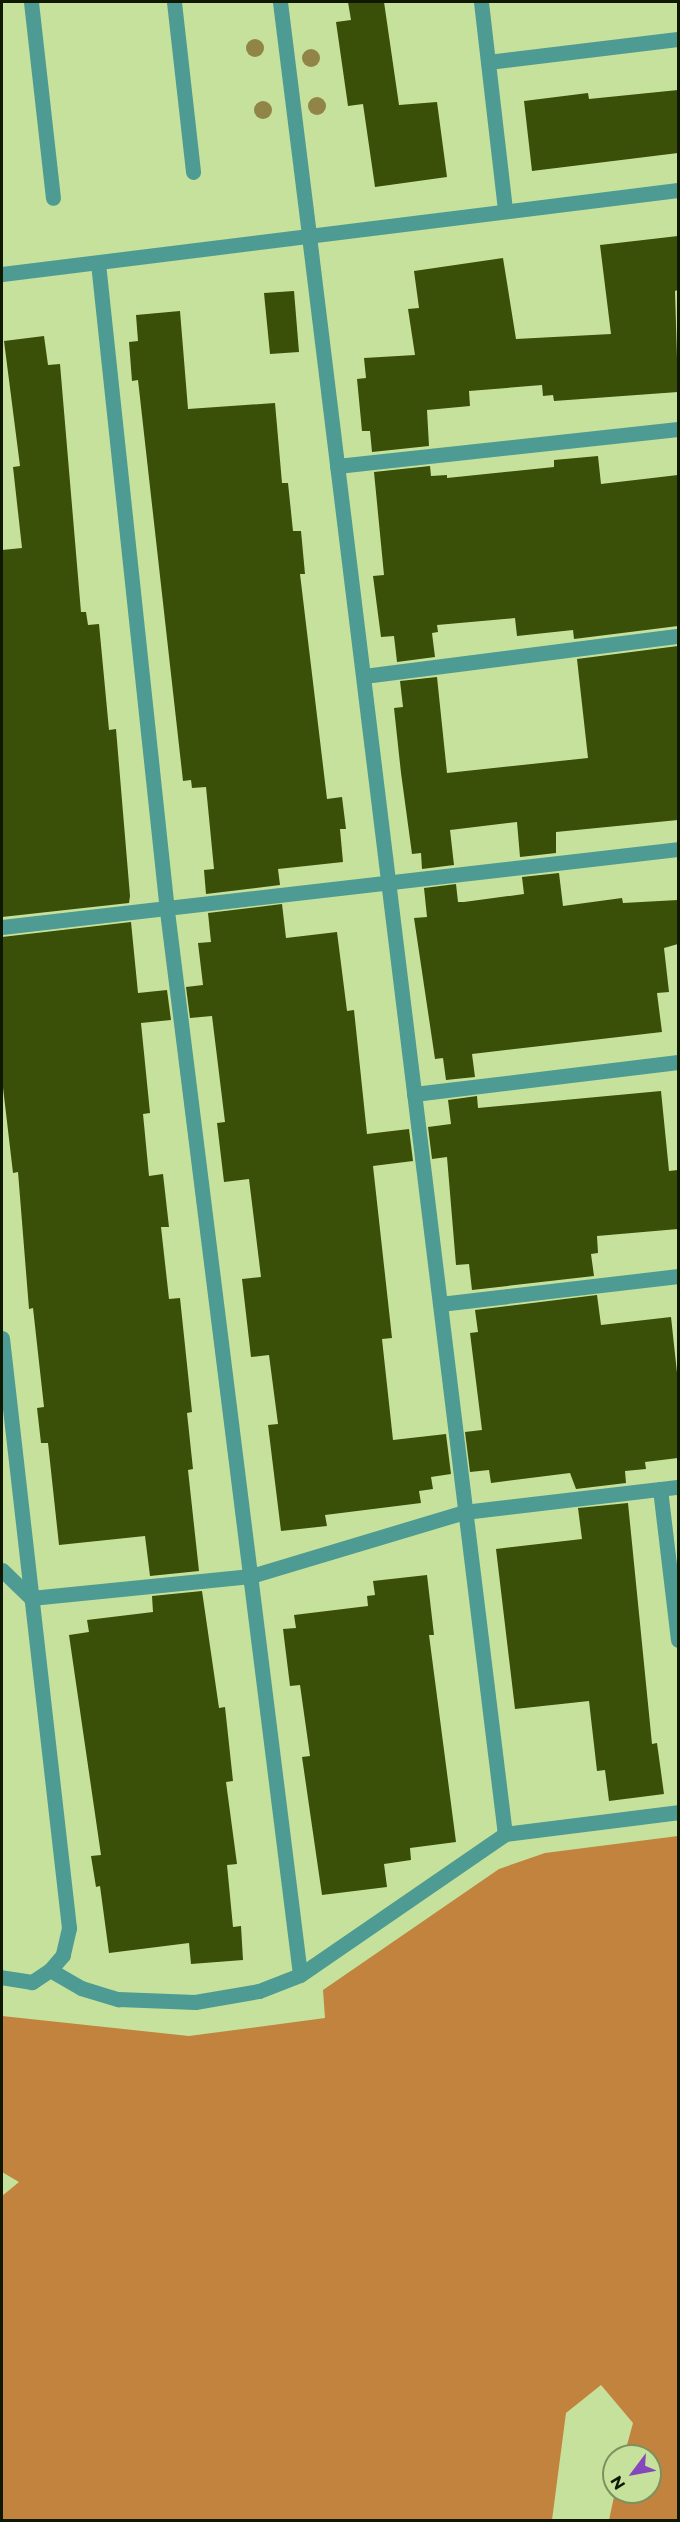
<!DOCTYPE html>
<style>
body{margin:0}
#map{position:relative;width:680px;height:2522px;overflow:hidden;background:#c6e19c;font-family:Montserrat,sans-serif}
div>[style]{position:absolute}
.forest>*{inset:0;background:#c2833e}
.building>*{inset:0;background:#3a4f08}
.service>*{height:15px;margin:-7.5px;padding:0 7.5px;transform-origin:7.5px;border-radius:7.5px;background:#4d9b92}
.minor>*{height:15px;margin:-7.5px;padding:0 7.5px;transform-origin:7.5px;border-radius:7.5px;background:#4d9b92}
.tertiary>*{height:15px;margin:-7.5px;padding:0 7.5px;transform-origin:7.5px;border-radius:7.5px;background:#4d9b92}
.trees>*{width:18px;height:18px;margin:-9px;border-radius:50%;background:#908546}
span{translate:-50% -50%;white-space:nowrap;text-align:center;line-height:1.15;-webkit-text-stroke:6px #c6e19c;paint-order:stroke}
.frame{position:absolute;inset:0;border:3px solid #0f1801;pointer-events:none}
.north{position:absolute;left:602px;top:2444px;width:60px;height:60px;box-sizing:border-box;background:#c6e19c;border:2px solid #7d915e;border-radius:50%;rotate:238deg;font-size:16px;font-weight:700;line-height:24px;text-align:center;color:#0f1801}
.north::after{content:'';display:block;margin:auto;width:21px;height:27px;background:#8647bd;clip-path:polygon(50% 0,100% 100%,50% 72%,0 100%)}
</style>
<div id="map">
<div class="forest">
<div style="clip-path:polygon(678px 1836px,678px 2520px,609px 2520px,615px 2492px,650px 2492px,650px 2456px,624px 2456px,633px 2423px,601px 2385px,566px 2413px,552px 2520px,2px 2520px,2px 2196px,19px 2182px,2px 2172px,2px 2016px,189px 2036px,325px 2018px,323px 1990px,499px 1869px,545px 1853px)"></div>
</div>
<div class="building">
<div style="clip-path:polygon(348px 2px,384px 2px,399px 105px,437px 102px,447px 177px,375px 187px,363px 104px,348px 106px,336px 22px,351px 20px)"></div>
<div style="clip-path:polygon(678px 90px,678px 153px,532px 171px,524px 101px,588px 93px,589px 99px)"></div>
<div style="clip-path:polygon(678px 236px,678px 290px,675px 291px,678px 392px,554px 401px,553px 395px,543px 396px,542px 385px,469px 391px,470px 406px,427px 410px,429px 446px,372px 452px,370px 431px,362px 431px,357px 379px,366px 378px,364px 358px,415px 355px,408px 309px,419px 308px,414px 271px,503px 258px,516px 339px,611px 334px,600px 245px)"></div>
<div style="clip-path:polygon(294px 291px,299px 352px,270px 354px,264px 293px)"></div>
<div style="clip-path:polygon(180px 311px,188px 409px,275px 403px,282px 483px,288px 483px,293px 531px,301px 531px,305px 574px,300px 574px,327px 799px,342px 797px,346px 829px,340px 829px,343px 862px,278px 869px,280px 885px,206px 894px,204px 870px,214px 869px,206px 787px,192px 788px,191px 780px,183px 781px,138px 380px,132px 381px,129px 342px,138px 341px,136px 315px)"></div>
<div style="clip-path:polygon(44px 336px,48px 365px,60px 364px,81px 612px,86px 612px,88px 625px,99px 624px,109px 730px,116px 729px,130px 896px,129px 903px,2px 917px,2px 550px,22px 548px,13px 467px,20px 466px,4px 341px)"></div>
<div style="clip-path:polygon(598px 456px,601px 484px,678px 475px,678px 626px,574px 639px,573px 630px,517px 636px,515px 618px,437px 625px,438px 632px,432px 633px,435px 657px,397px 662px,394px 636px,381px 637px,373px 576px,384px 575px,374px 472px,430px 466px,431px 476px,447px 475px,447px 478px,554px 467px,554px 460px)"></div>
<div style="clip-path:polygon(678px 646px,678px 820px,556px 832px,556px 853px,520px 857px,517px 822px,450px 830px,454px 865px,422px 869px,421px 853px,412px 854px,401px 773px,394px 708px,403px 707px,400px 681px,437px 677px,447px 773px,588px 758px,577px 659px)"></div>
<div style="clip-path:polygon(559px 873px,563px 906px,622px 898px,623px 903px,678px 900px,678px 944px,664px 948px,669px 992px,657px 993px,662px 1032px,472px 1054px,475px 1077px,446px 1080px,443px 1058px,435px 1059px,414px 918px,427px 917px,424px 888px,456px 884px,458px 902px,464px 902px,524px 894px,522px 877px)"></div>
<div style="clip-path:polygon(282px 904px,286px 938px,337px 932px,347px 1011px,354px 1010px,367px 1134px,409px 1129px,413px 1161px,373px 1166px,392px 1338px,382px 1339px,393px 1440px,446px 1434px,451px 1474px,431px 1477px,433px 1489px,419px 1491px,421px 1503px,325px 1515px,327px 1526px,281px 1531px,268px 1425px,278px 1424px,269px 1355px,251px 1357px,242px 1279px,261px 1277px,249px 1179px,224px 1182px,217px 1123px,225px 1122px,212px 1016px,190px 1018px,186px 987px,203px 985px,198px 943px,211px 942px,208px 913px)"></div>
<div style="clip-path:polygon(131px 922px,138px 993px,167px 990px,171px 1020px,141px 1023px,150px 1113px,143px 1114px,149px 1176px,163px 1174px,169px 1227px,161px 1227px,169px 1299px,180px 1298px,192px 1412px,187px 1413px,193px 1469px,188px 1470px,199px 1571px,150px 1576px,145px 1536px,59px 1545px,48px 1443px,41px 1443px,37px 1408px,44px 1407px,33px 1308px,29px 1309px,18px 1172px,13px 1173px,2px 1079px,2px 937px)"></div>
<div style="clip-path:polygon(661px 1091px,669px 1171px,678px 1170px,678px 1229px,597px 1236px,598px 1253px,591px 1254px,594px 1276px,472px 1290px,469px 1264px,456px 1265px,447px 1157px,432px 1159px,428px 1127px,451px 1124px,448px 1100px,477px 1096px,478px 1108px)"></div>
<div style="clip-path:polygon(597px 1295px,601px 1325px,671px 1317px,678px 1382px,678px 1458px,645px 1462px,646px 1469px,625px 1471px,626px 1483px,576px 1489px,570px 1473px,491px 1483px,489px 1470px,470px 1472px,465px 1432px,482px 1430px,470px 1333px,478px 1332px,475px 1310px)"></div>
<div style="clip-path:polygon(628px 1503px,652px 1744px,657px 1743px,664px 1794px,609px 1801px,605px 1770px,597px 1771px,589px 1701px,515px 1709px,496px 1549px,582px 1539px,578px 1508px)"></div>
<div style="clip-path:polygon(427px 1575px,434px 1635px,429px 1635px,456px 1842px,410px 1848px,411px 1860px,384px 1864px,387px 1887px,322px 1895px,302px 1757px,310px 1756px,300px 1685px,290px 1686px,283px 1629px,296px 1628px,294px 1615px,368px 1606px,367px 1596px,375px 1595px,373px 1581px)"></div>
<div style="clip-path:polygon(202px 1591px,219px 1708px,225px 1707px,233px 1781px,226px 1782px,237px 1864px,227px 1865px,233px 1927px,241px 1926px,243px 1960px,191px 1964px,189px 1943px,109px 1953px,100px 1886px,96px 1887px,91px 1856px,101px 1855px,69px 1635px,89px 1632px,87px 1620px,153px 1612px,152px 1596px)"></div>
</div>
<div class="service">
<div style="left:31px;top:2px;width:197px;rotate:83.6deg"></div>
<div style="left:174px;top:2px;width:171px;rotate:83.6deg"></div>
</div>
<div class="minor">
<div style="left:481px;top:2px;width:210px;rotate:83.4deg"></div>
<div style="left:488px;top:62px;width:191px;rotate:-6.9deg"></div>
<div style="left:309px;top:236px;width:1610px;rotate:83.01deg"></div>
<div style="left:98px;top:263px;width:652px;rotate:83.92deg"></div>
<div style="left:167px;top:911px;width:1072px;rotate:82.87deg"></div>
<div style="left:337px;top:466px;width:343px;rotate:-6.2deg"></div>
<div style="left:364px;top:676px;width:317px;rotate:-7.3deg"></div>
<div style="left:2px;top:927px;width:680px;rotate:-6.58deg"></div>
<div style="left:414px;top:1094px;width:266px;rotate:-6.9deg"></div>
<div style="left:440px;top:1304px;width:240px;rotate:-6.7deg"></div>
<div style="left:660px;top:1489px;width:152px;rotate:83.2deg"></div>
<div style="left:2px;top:1570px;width:40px;rotate:44deg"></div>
<div style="left:31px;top:1598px;width:221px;rotate:-5.7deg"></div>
<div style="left:251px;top:1576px;width:222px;rotate:-16.7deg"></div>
<div style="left:464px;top:1512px;width:215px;rotate:-6.7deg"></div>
<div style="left:50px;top:1970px;width:36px;rotate:30deg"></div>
<div style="left:81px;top:1988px;width:39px;rotate:17deg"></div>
<div style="left:118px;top:1999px;width:77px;rotate:2.2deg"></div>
<div style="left:195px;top:2002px;width:65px;rotate:-9.8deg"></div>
<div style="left:259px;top:1991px;width:44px;rotate:-21.3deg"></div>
<div style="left:300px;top:1975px;width:249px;rotate:-34.5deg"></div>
<div style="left:505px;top:1834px;width:174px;rotate:-7.2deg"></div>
</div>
<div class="tertiary">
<div style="left:280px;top:2px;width:236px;rotate:82.9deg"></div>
<div style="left:2px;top:274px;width:681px;rotate:-7.08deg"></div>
<div style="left:2px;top:1338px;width:594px;rotate:83.52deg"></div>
<div style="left:69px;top:1928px;width:28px;rotate:103deg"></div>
<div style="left:63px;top:1955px;width:20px;rotate:131deg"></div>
<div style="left:50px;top:1970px;width:22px;rotate:146deg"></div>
<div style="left:32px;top:1982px;width:30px;rotate:-171deg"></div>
</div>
<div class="trees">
<div style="left:255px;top:48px"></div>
<div style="left:311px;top:58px"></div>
<div style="left:317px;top:106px"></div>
<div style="left:263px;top:110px"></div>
</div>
<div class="frame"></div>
<div class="north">N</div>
</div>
